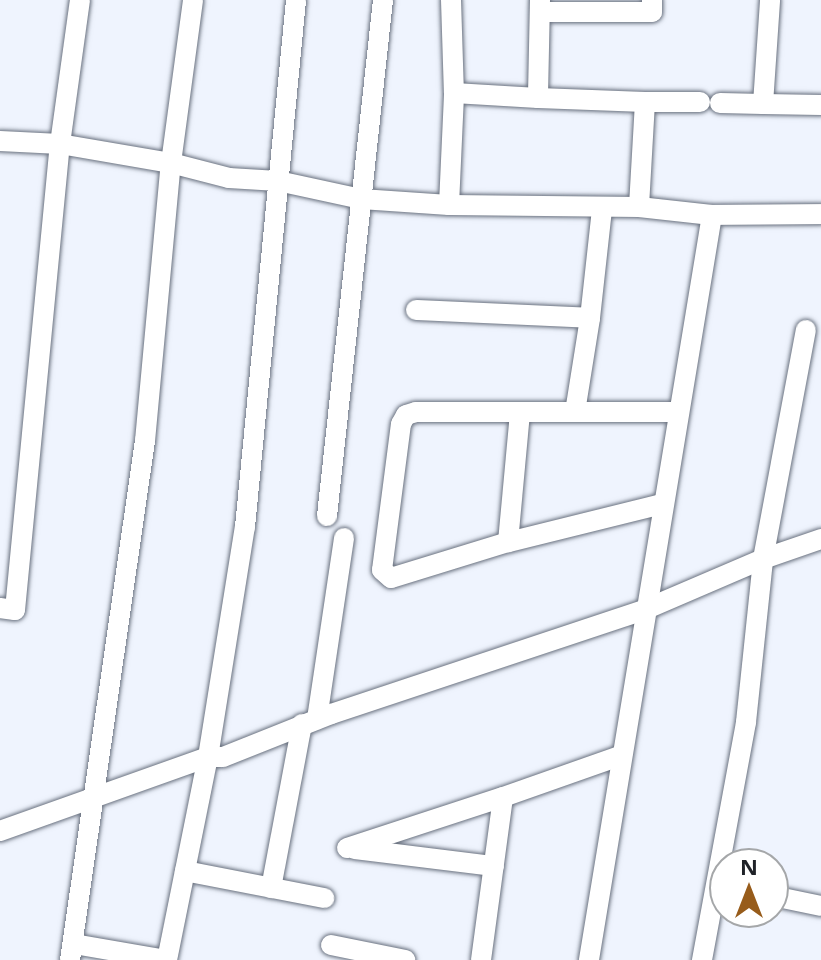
<!DOCTYPE html>
<style>
body{margin:0}
#map{position:relative;width:821px;height:960px;overflow:hidden;background:#eff4fe;font-family:"Noto Sans",sans-serif}
div>[style]{position:absolute}
.roads{filter:drop-shadow(0 0 2px #69717f) drop-shadow(0 0 2px #69717f)}
.street>*{height:20px;margin:-10px;padding:0 10px;transform-origin:10px;border-radius:10px;background:#fff}
span{translate:-50% -50%;white-space:nowrap;text-align:center;line-height:1.15;-webkit-text-stroke:8px #fff;paint-order:stroke}
.north{position:absolute;left:709px;top:848px;width:80px;height:80px;box-sizing:border-box;background:#fff;border:2px solid #a5a7a9;border-radius:50%;rotate:0deg;font-size:22px;font-weight:700;line-height:32px;text-align:center;color:#1f2228}
.north::after{content:'';display:block;margin:auto;width:28px;height:36px;background:#975c1b;clip-path:polygon(50% 0,100% 100%,50% 72%,0 100%)}
</style>
<div id="map">
<div class="roads">
<div class="street">
<div style="left:451px;top:0;width:93px;rotate:88.2deg"></div>
<div style="left:540px;top:0;width:98px;rotate:91.2deg"></div>
<div style="left:538px;top:98px;width:107px;rotate:2.1deg"></div>
<div style="left:645px;top:102px;width:105px;rotate:93.3deg"></div>
<div style="left:540px;top:12px;width:112px"></div>
<div style="left:652px;top:12px;width:12px;rotate:-90deg"></div>
<div style="left:645px;top:102px;width:55px"></div>
<div style="left:720px;top:103px;width:43px;rotate:1.3deg"></div>
<div style="left:763px;top:104px;width:104px;rotate:-86.1deg"></div>
<div style="left:763px;top:104px;width:58px;rotate:1deg"></div>
<div style="left:0;top:141px;width:60px;rotate:2.9deg"></div>
<div style="left:60px;top:144px;width:113px;rotate:9.7deg"></div>
<div style="left:171px;top:163px;width:60px;rotate:14.5deg"></div>
<div style="left:229px;top:178px;width:49px;rotate:3.5deg"></div>
<div style="left:278px;top:181px;width:85px;rotate:12.2deg"></div>
<div style="left:361px;top:199px;width:88px;rotate:3.9deg"></div>
<div style="left:449px;top:205px;width:190px;rotate:0.6deg"></div>
<div style="left:639px;top:207px;width:73px;rotate:6.3deg"></div>
<div style="left:712px;top:215px;width:755px;rotate:99.38deg"></div>
<div style="left:449px;top:205px;width:112px;rotate:-87.4deg"></div>
<div style="left:454px;top:93px;width:84px;rotate:3.4deg"></div>
<div style="left:712px;top:215px;width:109px;rotate:-0.5deg"></div>
<div style="left:416px;top:310px;width:174px;rotate:2.6deg"></div>
<div style="left:590px;top:318px;width:110px;rotate:-83.7deg"></div>
<div style="left:575px;top:412px;width:95px;rotate:-80.9deg"></div>
<div style="left:662px;top:504px;width:159px;rotate:166.1deg"></div>
<div style="left:508px;top:542px;width:122px;rotate:162.9deg"></div>
<div style="left:391px;top:578px;width:12px;rotate:-138deg"></div>
<div style="left:382px;top:570px;width:147px;rotate:-82.6deg"></div>
<div style="left:401px;top:424px;width:10px;rotate:-61deg"></div>
<div style="left:406px;top:415px;width:10px;rotate:-17deg"></div>
<div style="left:416px;top:412px;width:263px"></div>
<div style="left:327px;top:516px;width:519px;rotate:-83.81deg"></div>
<div style="left:508px;top:542px;width:130px;rotate:-84.7deg"></div>
<div style="left:0;top:608px;width:15px;rotate:8deg"></div>
<div style="left:15px;top:610px;width:468px;rotate:-84.5deg"></div>
<div style="left:60px;top:144px;width:145px;rotate:-82.1deg"></div>
<div style="left:317px;top:719px;width:183px;rotate:-81.5deg"></div>
<div style="left:0;top:831px;width:221px;rotate:-19.6deg"></div>
<div style="left:208px;top:757px;width:15px"></div>
<div style="left:223px;top:757px;width:116px;rotate:-21.7deg"></div>
<div style="left:331px;top:714px;width:330px;rotate:-18.4deg"></div>
<div style="left:644px;top:610px;width:129px;rotate:-23.2deg"></div>
<div style="left:763px;top:559px;width:61px;rotate:-19deg"></div>
<div style="left:347px;top:848px;width:164px;rotate:-18.1deg"></div>
<div style="left:355px;top:849px;width:140px;rotate:7deg"></div>
<div style="left:185px;top:871px;width:142px;rotate:11deg"></div>
<div style="left:271px;top:888px;width:167px;rotate:-79.3deg"></div>
<div style="left:773px;top:896px;width:49px;rotate:11.8deg"></div>
<div style="left:74px;top:944px;width:94px;rotate:9.8deg"></div>
<div style="left:331px;top:945px;width:76px;rotate:11.5deg"></div>
<div style="left:70px;top:960px;width:524px;rotate:-81.78deg"></div>
<div style="left:145px;top:441px;width:279px;rotate:-84.7deg"></div>
<div style="left:171px;top:163px;width:164px;rotate:-82.3deg"></div>
<div style="left:167px;top:960px;width:207px;rotate:-78.6deg"></div>
<div style="left:208px;top:757px;width:233px;rotate:-80.9deg"></div>
<div style="left:245px;top:527px;width:529px;rotate:-84.47deg"></div>
<div style="left:481px;top:960px;width:164px;rotate:-82.3deg"></div>
<div style="left:503px;top:797px;width:126px;rotate:-19.4deg"></div>
<div style="left:702px;top:960px;width:242px;rotate:-79.5deg"></div>
<div style="left:746px;top:722px;width:164px;rotate:-84deg"></div>
<div style="left:763px;top:559px;width:233px;rotate:-79.4deg"></div>
</div>
</div>
<div class="north">N</div>
</div>
